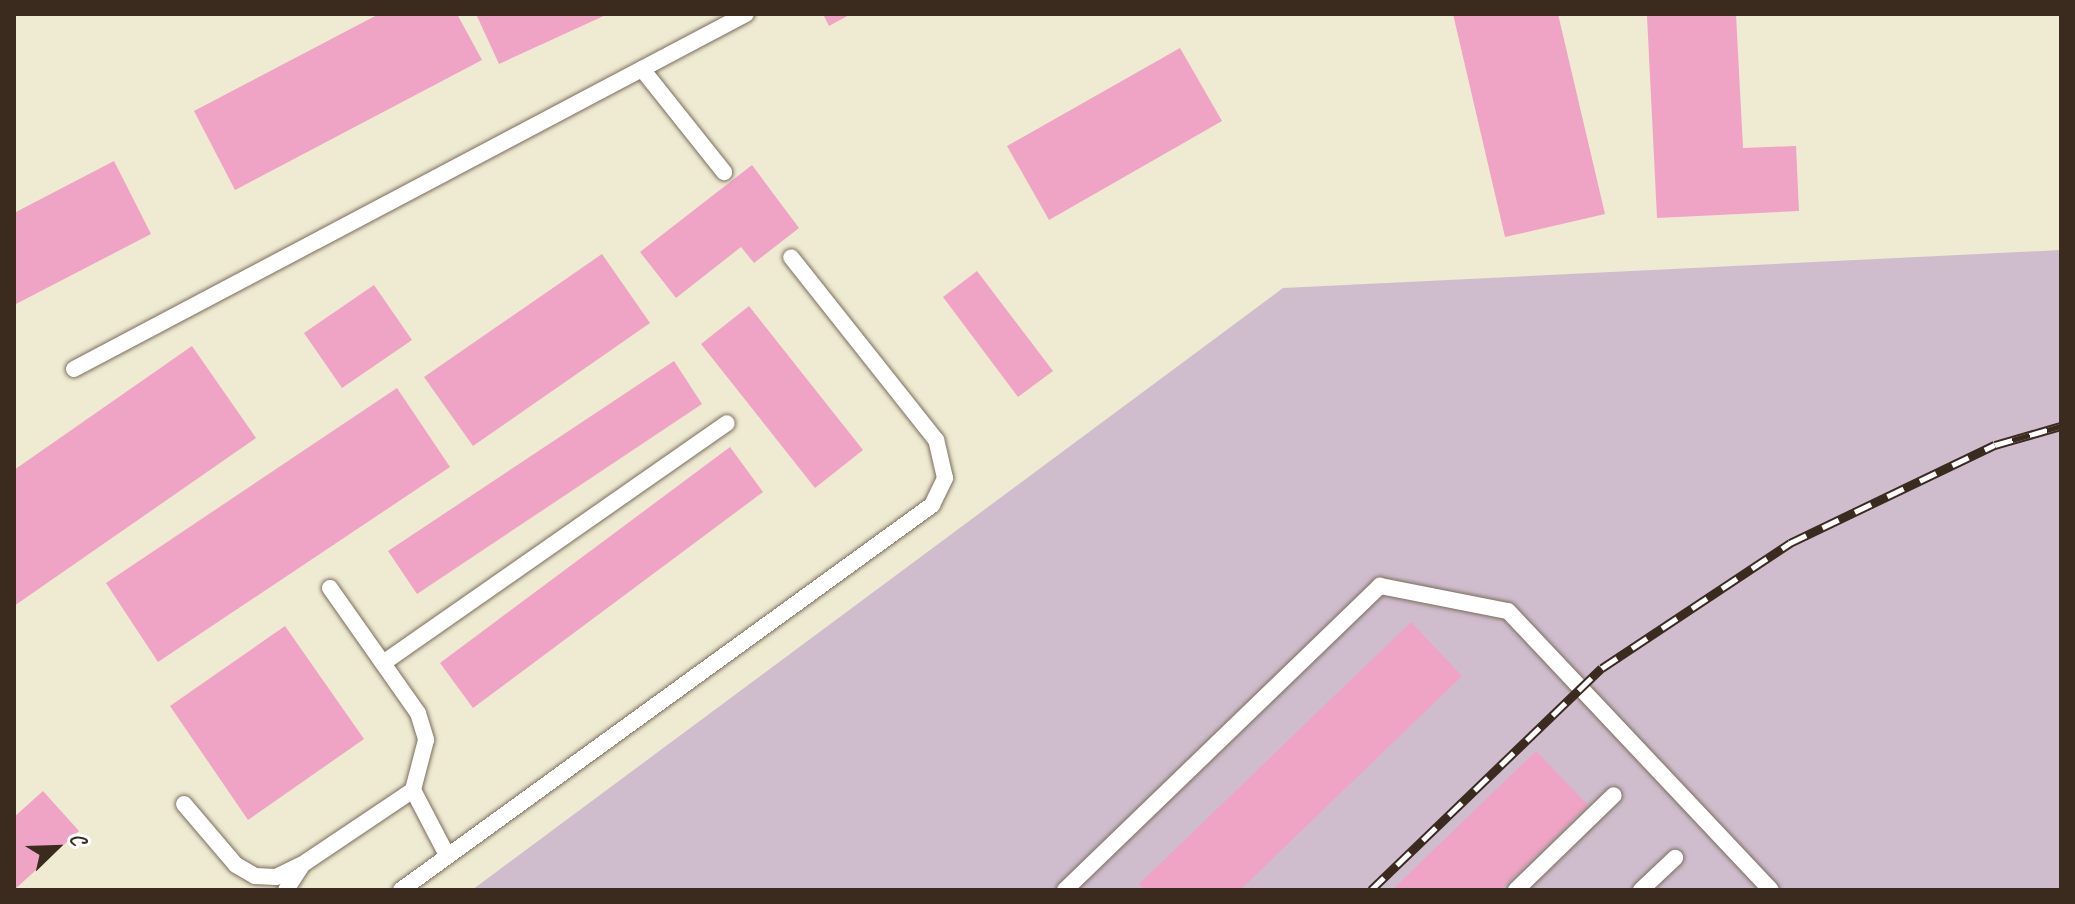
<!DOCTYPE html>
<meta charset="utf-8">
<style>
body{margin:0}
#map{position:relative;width:2075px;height:904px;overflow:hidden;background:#efead2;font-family:Caveat,sans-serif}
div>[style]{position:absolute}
.industrial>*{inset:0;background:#cfbdce}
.building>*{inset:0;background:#efa4c5}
.roads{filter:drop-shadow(0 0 2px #7a6d5d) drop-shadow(0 0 2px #7a6d5d)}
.lane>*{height:16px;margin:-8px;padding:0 8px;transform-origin:8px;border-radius:8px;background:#fff}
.rail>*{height:9px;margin-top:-4.5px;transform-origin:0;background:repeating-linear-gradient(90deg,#fff 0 18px,#3b2a1e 0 36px);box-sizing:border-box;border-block:2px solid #3b2a1e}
span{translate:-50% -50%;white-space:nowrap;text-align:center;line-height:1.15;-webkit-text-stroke:7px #fff;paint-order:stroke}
.frame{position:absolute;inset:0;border:16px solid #3b2a1e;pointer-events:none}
.north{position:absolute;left:16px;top:808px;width:80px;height:80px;-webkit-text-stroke:6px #fff;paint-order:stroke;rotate:67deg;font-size:22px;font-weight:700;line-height:32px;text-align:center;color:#3b2a1e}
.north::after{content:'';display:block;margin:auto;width:28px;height:36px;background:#3b2a1e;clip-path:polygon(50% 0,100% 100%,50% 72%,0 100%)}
</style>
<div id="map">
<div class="industrial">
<div style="clip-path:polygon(2061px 250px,2061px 890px,472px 890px,1283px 288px)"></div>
</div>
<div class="building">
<div style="clip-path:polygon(379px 14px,457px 14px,482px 60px,235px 190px,194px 111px)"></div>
<div style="clip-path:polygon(476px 14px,608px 14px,499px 64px)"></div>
<div style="clip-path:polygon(823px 14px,851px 14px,829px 26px)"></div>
<div style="clip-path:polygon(1453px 14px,1558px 14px,1605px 214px,1505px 237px)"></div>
<div style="clip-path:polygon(1736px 14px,1743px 148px,1796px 146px,1799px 211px,1657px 218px,1647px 16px)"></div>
<div style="clip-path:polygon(1180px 48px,1222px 121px,1049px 220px,1007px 146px)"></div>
<div style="clip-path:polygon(114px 161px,151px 234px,14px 305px,14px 213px)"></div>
<div style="clip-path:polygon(752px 165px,799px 228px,754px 263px,741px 247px,676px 298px,640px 252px)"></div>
<div style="clip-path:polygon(602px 254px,650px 323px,473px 446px,424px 377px)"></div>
<div style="clip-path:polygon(977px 271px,1053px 371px,1018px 397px,943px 297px)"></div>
<div style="clip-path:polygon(374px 285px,412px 340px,342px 388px,304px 333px)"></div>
<div style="clip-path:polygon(749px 306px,863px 450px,815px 488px,701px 344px)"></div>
<div style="clip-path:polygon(192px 346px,256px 438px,14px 606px,14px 470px)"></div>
<div style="clip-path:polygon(674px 361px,702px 404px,417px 594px,388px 551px)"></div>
<div style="clip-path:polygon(397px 388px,450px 467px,158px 662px,106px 583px)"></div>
<div style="clip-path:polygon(730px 447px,763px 492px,473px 708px,440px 663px)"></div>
<div style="clip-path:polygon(1411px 622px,1462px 676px,1240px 890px,1144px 890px,1139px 884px)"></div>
<div style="clip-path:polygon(285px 626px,364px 739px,248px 820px,170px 706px)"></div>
<div style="clip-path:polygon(1536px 751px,1588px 805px,1500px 890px,1392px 890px)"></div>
<div style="clip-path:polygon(43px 791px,79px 831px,14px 890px,14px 817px)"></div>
</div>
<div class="roads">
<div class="lane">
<div style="left:642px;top:69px;width:132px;rotate:51.5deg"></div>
<div style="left:74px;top:369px;width:760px;rotate:-27.85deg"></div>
<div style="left:330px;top:588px;width:153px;rotate:54.9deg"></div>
<div style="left:418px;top:713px;width:28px;rotate:73deg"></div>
<div style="left:426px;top:740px;width:52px;rotate:104.6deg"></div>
<div style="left:413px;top:790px;width:73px;rotate:62.4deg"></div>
<div style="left:383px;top:663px;width:419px;rotate:-34.9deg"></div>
<div style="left:184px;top:804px;width:80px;rotate:49.6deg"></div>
<div style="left:236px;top:865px;width:22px;rotate:30deg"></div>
<div style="left:255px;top:876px;width:21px;rotate:3deg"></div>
<div style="left:276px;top:877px;width:28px;rotate:-26deg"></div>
<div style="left:286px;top:890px;width:31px;rotate:-57deg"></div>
<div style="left:303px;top:864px;width:133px;rotate:-33.9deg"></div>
<div style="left:401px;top:890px;width:656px;rotate:-35.94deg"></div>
<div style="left:932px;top:505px;width:30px;rotate:-64deg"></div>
<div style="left:945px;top:478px;width:39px;rotate:-103deg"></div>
<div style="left:936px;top:440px;width:233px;rotate:-128.4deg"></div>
<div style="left:1065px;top:890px;width:438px;rotate:-44deg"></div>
<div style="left:1380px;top:586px;width:130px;rotate:11.1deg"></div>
<div style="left:1508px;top:611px;width:383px;rotate:46.7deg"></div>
<div style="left:1516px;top:890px;width:136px;rotate:-44.1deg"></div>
<div style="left:1641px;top:890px;width:47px;rotate:-43.3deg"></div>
</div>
</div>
<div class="rail">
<div style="left:1371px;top:890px;width:320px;rotate:-43.9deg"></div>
<div style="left:1602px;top:668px;width:226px;rotate:-33.6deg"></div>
<div style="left:1790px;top:543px;width:227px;rotate:-25.6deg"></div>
<div style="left:1995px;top:445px;width:69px;rotate:-16.1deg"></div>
</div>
<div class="frame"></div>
<div class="north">С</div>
</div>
